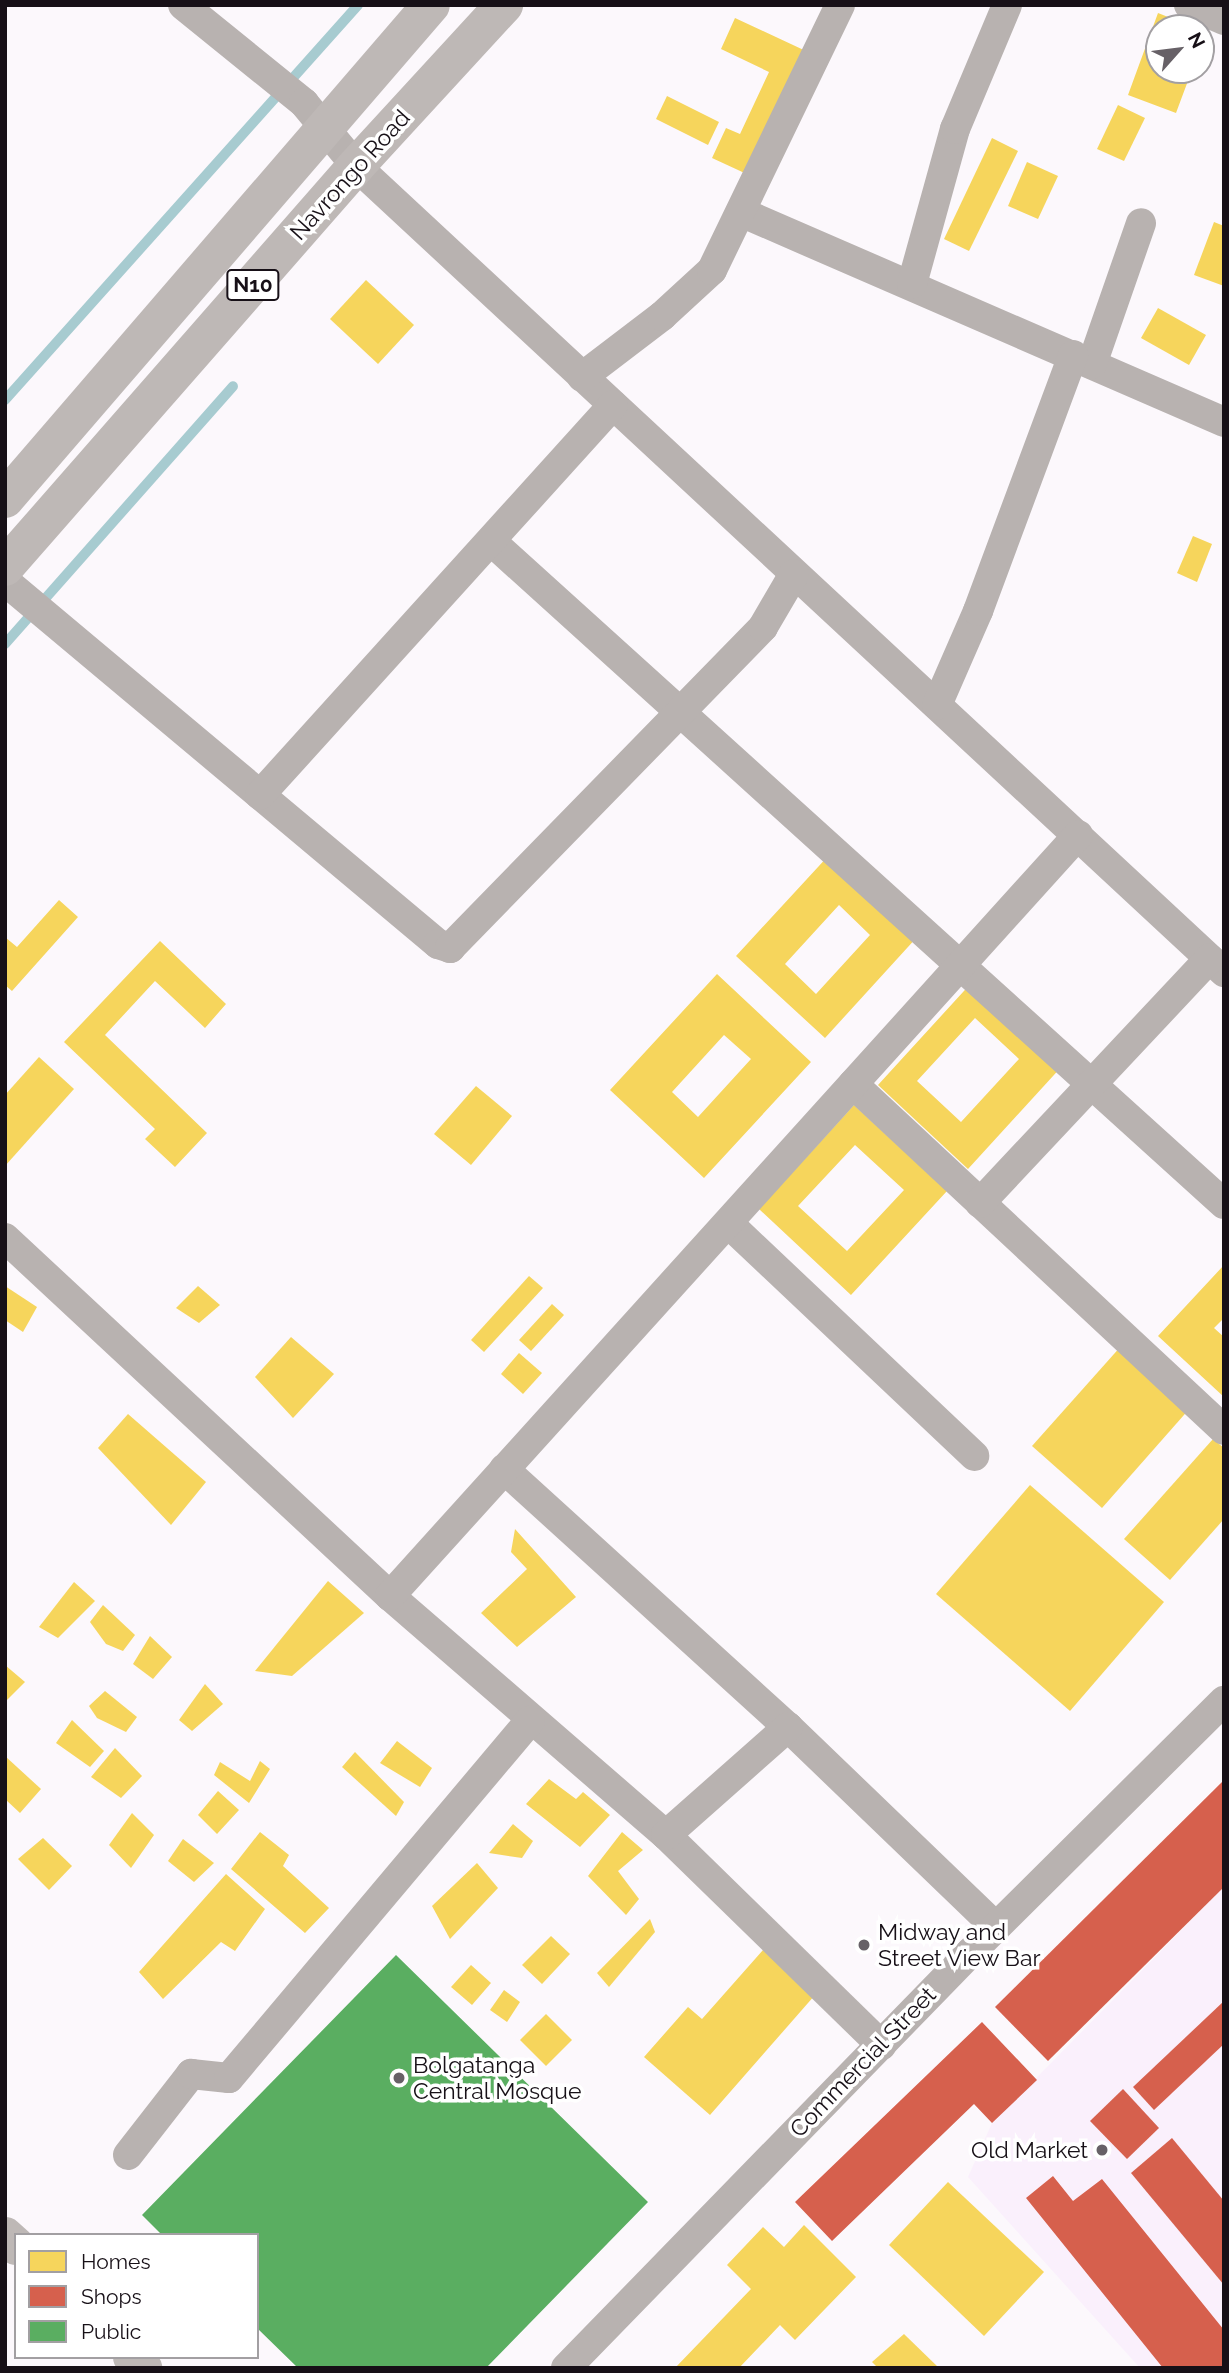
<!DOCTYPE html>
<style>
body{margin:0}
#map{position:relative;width:1229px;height:2373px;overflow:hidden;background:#fcf8fc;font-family:Raleway,sans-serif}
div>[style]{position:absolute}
.commercial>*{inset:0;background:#faf0fc}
.homes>*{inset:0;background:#f6d55c}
.shops>*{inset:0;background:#d6604d}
.public>*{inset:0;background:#5aae61}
.stream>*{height:10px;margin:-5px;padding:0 5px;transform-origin:5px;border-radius:5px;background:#a7cbd0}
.minor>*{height:30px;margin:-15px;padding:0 15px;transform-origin:15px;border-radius:15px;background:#b8b2b0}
.trunk>*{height:38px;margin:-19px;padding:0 19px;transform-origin:19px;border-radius:19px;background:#beb8b6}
.dots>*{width:19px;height:19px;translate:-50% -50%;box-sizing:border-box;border:4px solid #fff;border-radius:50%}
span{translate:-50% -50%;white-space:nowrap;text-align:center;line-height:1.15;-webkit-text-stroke:7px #fff;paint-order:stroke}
.shield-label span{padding:2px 5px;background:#fff;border:2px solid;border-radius:5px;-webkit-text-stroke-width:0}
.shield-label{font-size:21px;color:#171017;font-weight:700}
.street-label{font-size:23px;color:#171017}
.poi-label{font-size:23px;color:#171017}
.left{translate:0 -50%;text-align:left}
.right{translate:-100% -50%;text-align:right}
.frame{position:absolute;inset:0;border:7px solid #171017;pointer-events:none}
.legend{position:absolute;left:14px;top:2233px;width:245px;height:126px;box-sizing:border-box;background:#fff;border:2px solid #a29fa2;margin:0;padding:9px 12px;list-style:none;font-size:21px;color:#171017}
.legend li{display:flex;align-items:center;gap:14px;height:35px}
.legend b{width:35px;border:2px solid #a29fa2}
.north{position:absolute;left:1145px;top:14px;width:70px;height:70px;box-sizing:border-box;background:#fff;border:2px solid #a29fa2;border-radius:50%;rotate:62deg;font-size:19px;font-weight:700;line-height:28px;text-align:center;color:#171017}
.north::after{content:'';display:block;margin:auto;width:24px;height:32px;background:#676167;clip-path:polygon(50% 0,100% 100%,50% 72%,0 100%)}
</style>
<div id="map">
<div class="commercial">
<div style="clip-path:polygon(1224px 1887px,1224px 2368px,1140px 2368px,968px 2177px,992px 2123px)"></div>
</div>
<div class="homes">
<div style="clip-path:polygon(1158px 13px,1196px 28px,1159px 28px,1159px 70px,1192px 70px,1176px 113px,1128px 95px)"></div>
<div style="clip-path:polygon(735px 18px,808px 52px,751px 176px,712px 158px,726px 128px,740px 134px,769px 72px,721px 49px)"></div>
<div style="clip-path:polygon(667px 96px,719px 122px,708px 145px,656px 119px)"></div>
<div style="clip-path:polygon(1118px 105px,1145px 118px,1124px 161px,1097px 149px)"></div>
<div style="clip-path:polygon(992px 138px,1018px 151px,969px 251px,944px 239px)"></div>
<div style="clip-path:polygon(1027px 162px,1058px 176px,1038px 219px,1008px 206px)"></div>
<div style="clip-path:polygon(1214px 222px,1224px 226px,1224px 286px,1194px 275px)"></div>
<div style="clip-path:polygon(366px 280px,414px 325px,378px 364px,330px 319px)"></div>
<div style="clip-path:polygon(1158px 308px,1206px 335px,1189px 365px,1141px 338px)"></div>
<div style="clip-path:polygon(1193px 536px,1212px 544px,1197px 582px,1177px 573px)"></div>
<div style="clip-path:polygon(evenodd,830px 854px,918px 936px,825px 1038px,736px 956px,830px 854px,839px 905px,870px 935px,816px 994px,785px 964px,839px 905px)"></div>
<div style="clip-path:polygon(59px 900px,78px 917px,12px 991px,5px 985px,5px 937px,17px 947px)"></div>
<div style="clip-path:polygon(160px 941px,226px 1004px,205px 1028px,155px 981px,105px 1035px,207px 1133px,175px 1167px,145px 1139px,155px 1129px,64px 1042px)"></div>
<div style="clip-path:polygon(evenodd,717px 974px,811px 1062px,704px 1178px,610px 1090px,717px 974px,724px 1035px,751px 1059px,698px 1117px,672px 1092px,724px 1035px)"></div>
<div style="clip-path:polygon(evenodd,974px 980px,1064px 1064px,968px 1169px,878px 1085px,974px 980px,975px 1018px,1019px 1059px,961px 1122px,917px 1081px,975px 1018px)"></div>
<div style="clip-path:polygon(39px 1057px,74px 1089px,5px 1166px,5px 1095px)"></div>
<div style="clip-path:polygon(476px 1086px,512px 1116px,471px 1165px,434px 1134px)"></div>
<div style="clip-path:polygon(evenodd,854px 1105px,947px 1191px,851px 1295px,759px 1209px,854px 1105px,855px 1145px,904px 1190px,847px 1251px,798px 1206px,855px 1145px)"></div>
<div style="clip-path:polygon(1224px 1265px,1224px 1318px,1214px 1328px,1224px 1337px,1224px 1397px,1158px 1336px)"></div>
<div style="clip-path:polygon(529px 1276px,543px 1288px,484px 1352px,471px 1340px)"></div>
<div style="clip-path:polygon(5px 1286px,37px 1307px,23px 1332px,5px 1320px)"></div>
<div style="clip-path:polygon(198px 1286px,220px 1305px,199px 1323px,176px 1308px)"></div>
<div style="clip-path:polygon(552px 1304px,564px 1315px,531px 1351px,519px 1340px)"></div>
<div style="clip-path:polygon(291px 1337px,334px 1374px,293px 1418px,255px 1377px)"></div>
<div style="clip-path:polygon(1122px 1345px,1191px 1407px,1102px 1508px,1032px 1446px)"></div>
<div style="clip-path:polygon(519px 1353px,542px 1373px,523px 1394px,501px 1374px)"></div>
<div style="clip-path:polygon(128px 1414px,206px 1482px,171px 1525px,98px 1448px)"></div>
<div style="clip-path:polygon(1213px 1439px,1224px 1448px,1224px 1519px,1170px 1580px,1124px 1539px)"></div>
<div style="clip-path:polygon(1030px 1485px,1164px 1602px,1070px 1711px,936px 1594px)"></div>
<div style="clip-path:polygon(515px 1529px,576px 1597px,517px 1647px,481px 1613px,527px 1569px,511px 1552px)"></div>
<div style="clip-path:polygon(328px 1581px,364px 1613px,292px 1676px,255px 1671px)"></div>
<div style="clip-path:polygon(74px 1582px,95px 1601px,58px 1638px,39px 1627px)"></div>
<div style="clip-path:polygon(103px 1605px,135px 1635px,123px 1651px,106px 1644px,90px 1622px)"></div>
<div style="clip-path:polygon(150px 1636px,172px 1657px,153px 1679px,133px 1664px)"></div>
<div style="clip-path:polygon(5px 1665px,25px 1682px,5px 1702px)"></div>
<div style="clip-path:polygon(205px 1684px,223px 1704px,192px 1731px,179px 1720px)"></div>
<div style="clip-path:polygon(105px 1691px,137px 1717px,126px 1732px,97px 1718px,89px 1706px)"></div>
<div style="clip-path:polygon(72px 1720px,104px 1751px,90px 1767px,56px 1743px)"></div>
<div style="clip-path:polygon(397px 1741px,432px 1768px,420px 1787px,380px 1763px)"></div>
<div style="clip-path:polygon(115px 1748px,142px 1776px,121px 1798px,91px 1777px)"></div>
<div style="clip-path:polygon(355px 1752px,404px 1802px,396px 1816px,342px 1767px)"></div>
<div style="clip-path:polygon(5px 1756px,41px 1789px,20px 1813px,5px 1799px)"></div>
<div style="clip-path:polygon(260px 1761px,270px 1769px,249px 1803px,214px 1775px,220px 1762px,250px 1781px)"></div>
<div style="clip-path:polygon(549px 1779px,576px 1799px,583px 1792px,610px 1815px,580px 1847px,526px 1804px)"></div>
<div style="clip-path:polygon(218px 1791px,239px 1810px,217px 1834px,198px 1815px)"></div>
<div style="clip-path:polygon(132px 1813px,154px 1835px,131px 1868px,109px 1845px)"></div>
<div style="clip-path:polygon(513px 1824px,533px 1841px,522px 1858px,489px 1853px)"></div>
<div style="clip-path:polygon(260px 1832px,289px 1855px,283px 1866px,329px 1908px,305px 1933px,231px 1869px)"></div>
<div style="clip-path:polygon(622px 1832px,643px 1850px,618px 1871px,639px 1899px,626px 1915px,588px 1876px)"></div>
<div style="clip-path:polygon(43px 1838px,72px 1866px,49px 1890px,18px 1859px)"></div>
<div style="clip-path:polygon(183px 1839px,214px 1863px,194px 1882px,168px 1861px)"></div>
<div style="clip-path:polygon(477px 1863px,498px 1888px,450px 1939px,432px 1906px)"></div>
<div style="clip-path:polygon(226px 1874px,265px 1909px,235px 1951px,221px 1942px,163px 1999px,139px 1972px)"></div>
<div style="clip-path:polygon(650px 1919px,655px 1932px,609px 1987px,597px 1973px)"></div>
<div style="clip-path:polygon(551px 1936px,570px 1954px,542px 1984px,522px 1965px)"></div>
<div style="clip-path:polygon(763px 1950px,815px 1995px,710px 2115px,644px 2057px,688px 2007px,702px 2019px)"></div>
<div style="clip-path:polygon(471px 1965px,491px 1983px,472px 2005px,451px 1987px)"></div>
<div style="clip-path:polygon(504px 1990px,520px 2002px,507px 2022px,490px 2010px)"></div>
<div style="clip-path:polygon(546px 2014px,572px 2040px,546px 2066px,520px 2040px)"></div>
<div style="clip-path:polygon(948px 2182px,1044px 2272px,984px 2336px,889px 2245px)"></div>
<div style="clip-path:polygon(804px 2225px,856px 2277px,795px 2340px,780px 2325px,739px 2368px,675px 2368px,751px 2289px,727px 2265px,763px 2227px,784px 2247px)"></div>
<div style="clip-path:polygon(904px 2334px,939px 2368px,878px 2368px,872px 2362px)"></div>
</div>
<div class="shops">
<div style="clip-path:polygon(1224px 1780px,1224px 1887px,1048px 2061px,995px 2007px)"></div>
<div style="clip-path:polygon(1224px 2001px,1224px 2044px,1154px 2110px,1133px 2087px)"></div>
<div style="clip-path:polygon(982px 2022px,1037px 2080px,992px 2123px,974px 2104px,832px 2241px,795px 2202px)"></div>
<div style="clip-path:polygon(1123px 2089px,1159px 2128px,1127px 2159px,1090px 2121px)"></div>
<div style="clip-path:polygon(1172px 2138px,1224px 2201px,1224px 2285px,1131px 2173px)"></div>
<div style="clip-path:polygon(1053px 2176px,1073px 2201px,1102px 2179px,1224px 2330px,1224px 2368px,1163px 2368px,1026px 2198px)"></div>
</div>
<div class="public">
<div style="clip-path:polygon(396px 1955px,648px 2202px,486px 2368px,298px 2368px,257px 2328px,257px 2235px,162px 2235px,142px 2215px)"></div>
</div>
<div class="stream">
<div style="left:5px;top:400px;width:530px;rotate:-48.21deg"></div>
<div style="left:5px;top:644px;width:344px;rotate:-48.5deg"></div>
</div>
<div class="minor">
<div style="left:183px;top:5px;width:156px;rotate:39deg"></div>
<div style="left:304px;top:103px;width:82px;rotate:50.5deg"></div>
<div style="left:356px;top:166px;width:1185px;rotate:42.88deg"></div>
<div style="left:1189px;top:5px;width:38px;rotate:23deg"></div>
<div style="left:743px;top:213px;width:524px;rotate:23.49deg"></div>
<div style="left:912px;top:284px;width:161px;rotate:-74.5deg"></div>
<div style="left:955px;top:129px;width:134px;rotate:-67.2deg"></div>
<div style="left:1092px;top:364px;width:149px;rotate:-70.8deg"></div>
<div style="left:582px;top:377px;width:101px;rotate:-37.3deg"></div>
<div style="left:662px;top:316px;width:68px;rotate:-42.6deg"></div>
<div style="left:712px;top:270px;width:294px;rotate:-64.2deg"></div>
<div style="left:491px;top:541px;width:988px;rotate:42.13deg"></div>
<div style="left:5px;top:581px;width:565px;rotate:39.97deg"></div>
<div style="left:438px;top:944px;width:13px;rotate:18deg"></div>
<div style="left:450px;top:948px;width:448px;rotate:-45.7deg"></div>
<div style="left:763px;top:627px;width:61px;rotate:-59.7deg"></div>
<div style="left:937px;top:705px;width:103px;rotate:-66.4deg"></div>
<div style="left:978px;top:611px;width:273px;rotate:-69.6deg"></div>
<div style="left:260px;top:795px;width:526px;rotate:-47.85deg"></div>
<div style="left:853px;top:1084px;width:507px;rotate:43deg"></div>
<div style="left:980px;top:1203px;width:335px;rotate:-46.8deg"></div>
<div style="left:728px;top:1223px;width:339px;rotate:43.4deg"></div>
<div style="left:5px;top:1238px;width:526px;rotate:42.92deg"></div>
<div style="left:390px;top:1596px;width:365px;rotate:40.9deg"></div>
<div style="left:666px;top:1835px;width:301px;rotate:44.3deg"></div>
<div style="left:504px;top:1469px;width:384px;rotate:42.3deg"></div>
<div style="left:788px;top:1727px;width:289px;rotate:43.9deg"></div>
<div style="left:390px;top:1596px;width:1026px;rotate:-47.88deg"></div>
<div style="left:666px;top:1835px;width:163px;rotate:-41.5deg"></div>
<div style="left:128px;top:2155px;width:103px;rotate:-52.1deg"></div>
<div style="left:191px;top:2074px;width:38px;rotate:6deg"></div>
<div style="left:229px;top:2078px;width:467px;rotate:-49.9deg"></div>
<div style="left:566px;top:2368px;width:579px;rotate:-45.77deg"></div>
<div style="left:970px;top:1953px;width:358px;rotate:-44.8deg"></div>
</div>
<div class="trunk">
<div style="left:5px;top:499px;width:652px;rotate:-49.23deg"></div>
<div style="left:5px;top:567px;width:533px;rotate:-48.8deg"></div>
<div style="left:356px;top:166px;width:219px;rotate:-47.4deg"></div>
<div style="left:5px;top:2236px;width:15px;rotate:42deg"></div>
<div style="left:132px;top:2357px;width:16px;rotate:45deg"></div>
</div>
<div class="dots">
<div style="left:864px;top:1945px;background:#676167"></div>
<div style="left:399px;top:2078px;background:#676167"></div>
<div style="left:1102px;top:2150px;background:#676167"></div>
</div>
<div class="shield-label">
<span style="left:253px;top:285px">N10</span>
</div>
<div class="street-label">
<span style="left:350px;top:175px;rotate:-48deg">Navrongo Road</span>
<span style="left:863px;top:2062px;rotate:-46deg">Commercial Street</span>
</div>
<div class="poi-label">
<span class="left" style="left:878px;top:1945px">Midway and<br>Street View Bar</span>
<span class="left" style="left:413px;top:2078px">Bolgatanga<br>Central Mosque</span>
<span class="right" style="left:1088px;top:2150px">Old Market</span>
</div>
<div class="frame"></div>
<ul class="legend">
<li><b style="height:19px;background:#f6d55c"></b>Homes</li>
<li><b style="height:19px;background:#d6604d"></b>Shops</li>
<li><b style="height:19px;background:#5aae61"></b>Public</li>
</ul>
<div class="north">N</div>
</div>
